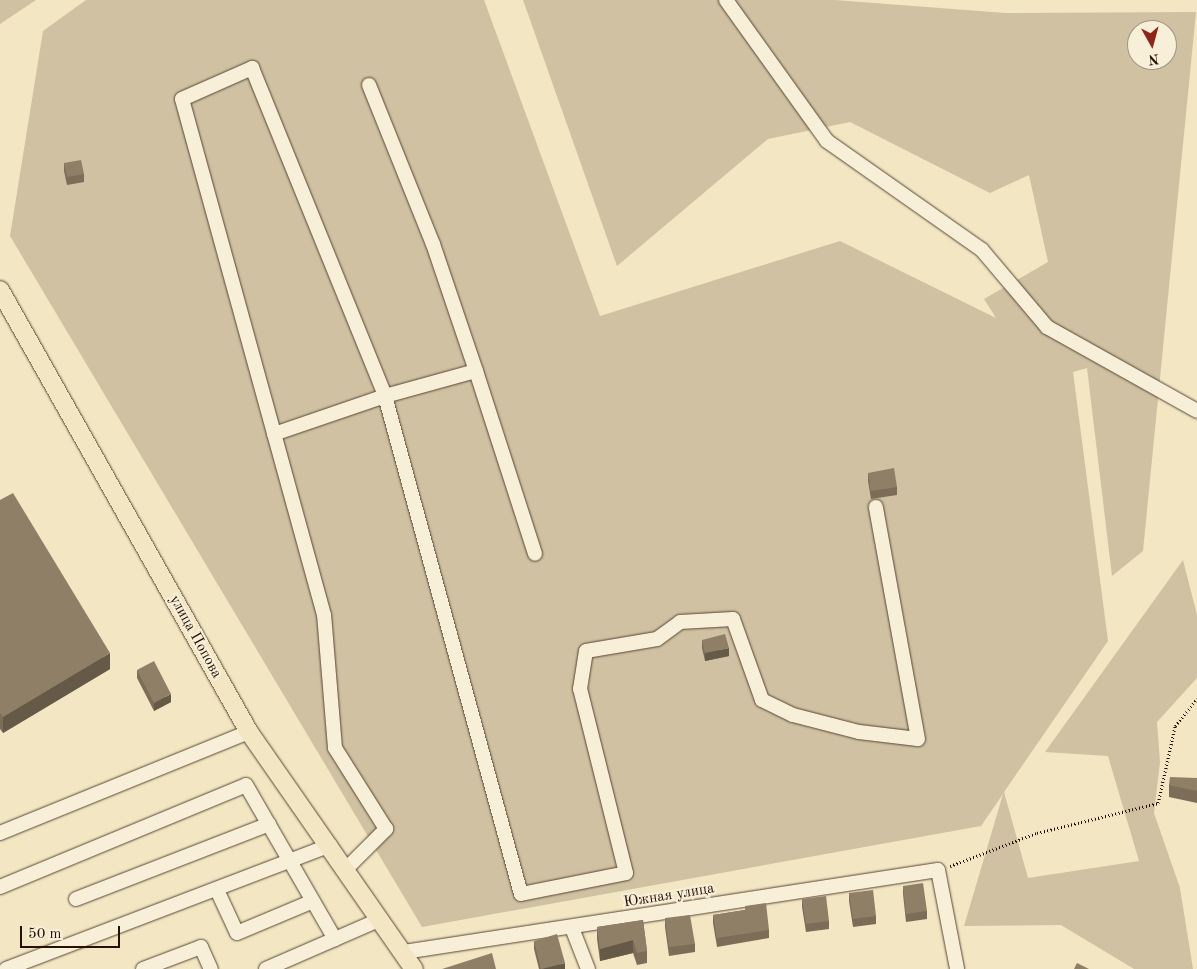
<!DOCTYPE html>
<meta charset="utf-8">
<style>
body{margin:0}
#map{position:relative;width:1197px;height:969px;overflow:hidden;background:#f2e6c3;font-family:"Old Standard TT",serif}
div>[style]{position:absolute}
.green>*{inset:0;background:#cfc1a2}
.path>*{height:2.5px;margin-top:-1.25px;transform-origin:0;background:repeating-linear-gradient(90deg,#260f03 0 1px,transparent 0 3.5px)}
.roads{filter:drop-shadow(0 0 1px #594533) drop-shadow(0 0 1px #594533)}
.minor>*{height:14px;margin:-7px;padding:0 7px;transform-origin:7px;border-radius:7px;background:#f7efd8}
.major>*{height:18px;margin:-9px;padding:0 9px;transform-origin:9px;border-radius:9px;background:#f2e6c3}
.wall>*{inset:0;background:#7c6d59}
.shaded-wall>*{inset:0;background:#655948}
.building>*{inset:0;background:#907f67}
span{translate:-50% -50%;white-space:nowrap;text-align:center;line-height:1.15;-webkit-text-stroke:4.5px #f7efd8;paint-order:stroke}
.street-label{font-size:15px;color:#260f03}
.north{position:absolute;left:1127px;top:20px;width:50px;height:50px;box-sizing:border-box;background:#f7efd8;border:1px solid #a39583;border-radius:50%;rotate:173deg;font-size:14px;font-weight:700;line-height:20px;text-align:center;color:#260f03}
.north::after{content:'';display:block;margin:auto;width:18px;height:22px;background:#8f2418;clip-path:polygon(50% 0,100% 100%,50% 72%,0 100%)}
.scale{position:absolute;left:20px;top:926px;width:100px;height:22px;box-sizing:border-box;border:2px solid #260f03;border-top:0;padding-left:6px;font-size:15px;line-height:18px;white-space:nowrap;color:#260f03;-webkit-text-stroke:4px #f7efd8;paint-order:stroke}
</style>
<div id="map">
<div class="green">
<div style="clip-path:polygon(0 0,36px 0,0 24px)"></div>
<div style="clip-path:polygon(evenodd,86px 0,484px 0,600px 316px,840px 241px,996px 318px,984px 299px,1048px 262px,1029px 175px,990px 193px,850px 122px,768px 139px,617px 266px,523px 0,835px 0,1005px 13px,1196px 12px,1143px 551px,1112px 576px,1087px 368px,1073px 372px,1108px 641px,1004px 792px,1028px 878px,1139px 861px,1108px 756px,1045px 752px,1183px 560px,1197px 615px,1197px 678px,1157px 722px,1160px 762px,1154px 813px,1180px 888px,1193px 969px,1134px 969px,1061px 925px,964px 926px,1003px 794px,981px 826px,422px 927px,10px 236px,43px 31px,86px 0,1137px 30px,1167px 30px,1167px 60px,1137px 60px,1137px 30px)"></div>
</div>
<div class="path">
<div style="left:950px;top:866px;width:93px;rotate:-20.8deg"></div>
<div style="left:1037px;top:833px;width:125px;rotate:-13.9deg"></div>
<div style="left:1158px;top:803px;width:79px;rotate:-77.6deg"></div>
<div style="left:1175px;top:726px;width:35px;rotate:-51deg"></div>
</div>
<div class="roads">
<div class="minor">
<div style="left:726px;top:0;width:173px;rotate:54.4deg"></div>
<div style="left:827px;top:141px;width:189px;rotate:35.1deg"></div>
<div style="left:982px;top:250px;width:101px;rotate:49.8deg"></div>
<div style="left:1047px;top:327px;width:172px;rotate:29.2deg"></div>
<div style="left:369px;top:85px;width:171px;rotate:68.1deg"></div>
<div style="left:433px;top:244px;width:134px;rotate:71.3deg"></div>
<div style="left:274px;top:434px;width:117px;rotate:-18.9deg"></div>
<div style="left:385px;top:396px;width:94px;rotate:-15.4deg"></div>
<div style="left:476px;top:371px;width:192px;rotate:72.1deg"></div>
<div style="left:0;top:833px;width:269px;rotate:-22.1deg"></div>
<div style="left:346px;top:869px;width:57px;rotate:-45deg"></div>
<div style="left:386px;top:829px;width:96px;rotate:-122.2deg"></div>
<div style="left:335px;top:748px;width:133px;rotate:-94.7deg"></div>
<div style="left:324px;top:615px;width:535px;rotate:-105.39deg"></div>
<div style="left:182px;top:99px;width:77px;rotate:-23.9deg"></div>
<div style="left:252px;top:68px;width:354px;rotate:67.9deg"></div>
<div style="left:385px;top:396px;width:516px;rotate:74.73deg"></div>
<div style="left:521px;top:894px;width:107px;rotate:-11.3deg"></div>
<div style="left:626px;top:873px;width:190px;rotate:-104deg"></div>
<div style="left:580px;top:689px;width:38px;rotate:-81deg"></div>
<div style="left:586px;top:651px;width:72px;rotate:-9.6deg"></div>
<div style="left:657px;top:639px;width:29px;rotate:-36deg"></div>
<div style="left:680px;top:622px;width:53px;rotate:-3.2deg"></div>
<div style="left:733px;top:619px;width:86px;rotate:70.3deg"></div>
<div style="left:762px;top:700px;width:34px;rotate:26deg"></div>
<div style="left:793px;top:715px;width:68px;rotate:14.4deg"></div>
<div style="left:859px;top:732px;width:59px;rotate:6.8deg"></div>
<div style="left:918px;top:739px;width:236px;rotate:-100.3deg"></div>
<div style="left:0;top:887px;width:266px;rotate:-22.5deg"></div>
<div style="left:246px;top:785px;width:178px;rotate:60deg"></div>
<div style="left:217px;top:890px;width:47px;rotate:65.1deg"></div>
<div style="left:237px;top:933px;width:82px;rotate:-22.8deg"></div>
<div style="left:76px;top:899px;width:207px;rotate:-21.2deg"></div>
<div style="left:572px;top:928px;width:44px;rotate:68.7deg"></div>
<div style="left:404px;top:952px;width:540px;rotate:-8.73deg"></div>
<div style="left:938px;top:870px;width:101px;rotate:79.1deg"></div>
<div style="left:6px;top:969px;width:347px;rotate:-20.9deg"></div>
<div style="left:143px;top:969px;width:62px;rotate:-20.8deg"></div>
<div style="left:201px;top:947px;width:24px;rotate:66deg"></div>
<div style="left:266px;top:969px;width:125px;rotate:-23.5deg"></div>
</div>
<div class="major">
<div style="left:0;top:290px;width:507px;rotate:60.61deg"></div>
<div style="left:249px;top:732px;width:289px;rotate:55.2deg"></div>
</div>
</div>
<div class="wall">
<div style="clip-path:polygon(64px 163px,84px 174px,84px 182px,67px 185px,64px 171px)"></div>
<div style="clip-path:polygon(868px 473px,897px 487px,897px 495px,871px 499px,868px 481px)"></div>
<div style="clip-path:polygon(0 500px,110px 669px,3px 733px,0 729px)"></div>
<div style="clip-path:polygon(702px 640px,729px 656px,705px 661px,702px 648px)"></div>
<div style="clip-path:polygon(137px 670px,171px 702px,154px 711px,137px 678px)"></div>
<div style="clip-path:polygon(1197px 778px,1197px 803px,1169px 797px,1169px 785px)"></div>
<div style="clip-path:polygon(903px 886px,927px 911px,927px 919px,906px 922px,903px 894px)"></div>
<div style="clip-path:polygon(849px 893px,876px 916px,876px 924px,853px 927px,849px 901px)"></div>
<div style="clip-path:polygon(802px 899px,829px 921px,829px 929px,806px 932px,802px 907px)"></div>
<div style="clip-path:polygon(745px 906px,769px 930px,769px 938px,717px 947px,713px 923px,713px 915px,745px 910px)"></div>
<div style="clip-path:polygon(665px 918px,695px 944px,695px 952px,669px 956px,665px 927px)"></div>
<div style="clip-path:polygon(643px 920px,647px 951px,647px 963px,637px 965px,633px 953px,600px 961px,597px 939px,597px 927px)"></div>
<div style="clip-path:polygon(534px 941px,565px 969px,539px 969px,534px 949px)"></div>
</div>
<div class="shaded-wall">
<div style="clip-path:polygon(729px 648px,729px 656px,705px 661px,705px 653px)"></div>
<div style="clip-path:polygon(110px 653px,110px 669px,3px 733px,3px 717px)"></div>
<div style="clip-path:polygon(171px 694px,171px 702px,154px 711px,154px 703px)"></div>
<div style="clip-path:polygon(633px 940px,633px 953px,600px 961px,600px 949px)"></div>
<div style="clip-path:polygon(565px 963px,565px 969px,542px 969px)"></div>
</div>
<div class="building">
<div style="clip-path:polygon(81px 160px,84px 174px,67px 177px,64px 163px)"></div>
<div style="clip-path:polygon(894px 468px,897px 487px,871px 491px,868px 473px)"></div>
<div style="clip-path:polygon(13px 493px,110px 653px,3px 717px,0 713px,0 500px)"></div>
<div style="clip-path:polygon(725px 634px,729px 648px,705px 653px,702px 640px)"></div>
<div style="clip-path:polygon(154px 661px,171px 694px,154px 703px,137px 670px)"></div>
<div style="clip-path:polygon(1170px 777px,1197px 778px,1197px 791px,1169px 785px)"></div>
<div style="clip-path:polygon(923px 883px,927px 911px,906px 914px,903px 886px)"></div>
<div style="clip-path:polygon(873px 890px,876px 916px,853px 919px,849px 893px)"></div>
<div style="clip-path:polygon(826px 896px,829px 921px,806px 924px,802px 899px)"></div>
<div style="clip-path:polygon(766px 903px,769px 930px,717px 938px,713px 915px,745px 910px,745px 906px)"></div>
<div style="clip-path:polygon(690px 915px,695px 944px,669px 947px,665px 918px)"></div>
<div style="clip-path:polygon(643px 920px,647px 951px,637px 953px,633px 940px,600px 949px,597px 927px)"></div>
<div style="clip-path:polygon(557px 934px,565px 963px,541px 969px,534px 941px)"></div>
<div style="clip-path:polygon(492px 953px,496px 969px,442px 969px)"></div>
<div style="clip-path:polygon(1077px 963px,1089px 969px,1074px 969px)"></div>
</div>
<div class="street-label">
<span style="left:195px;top:637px;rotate:61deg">улица Попова</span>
<span style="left:669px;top:896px;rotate:-9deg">Южная улица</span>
</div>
<div class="north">N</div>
<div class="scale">50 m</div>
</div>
